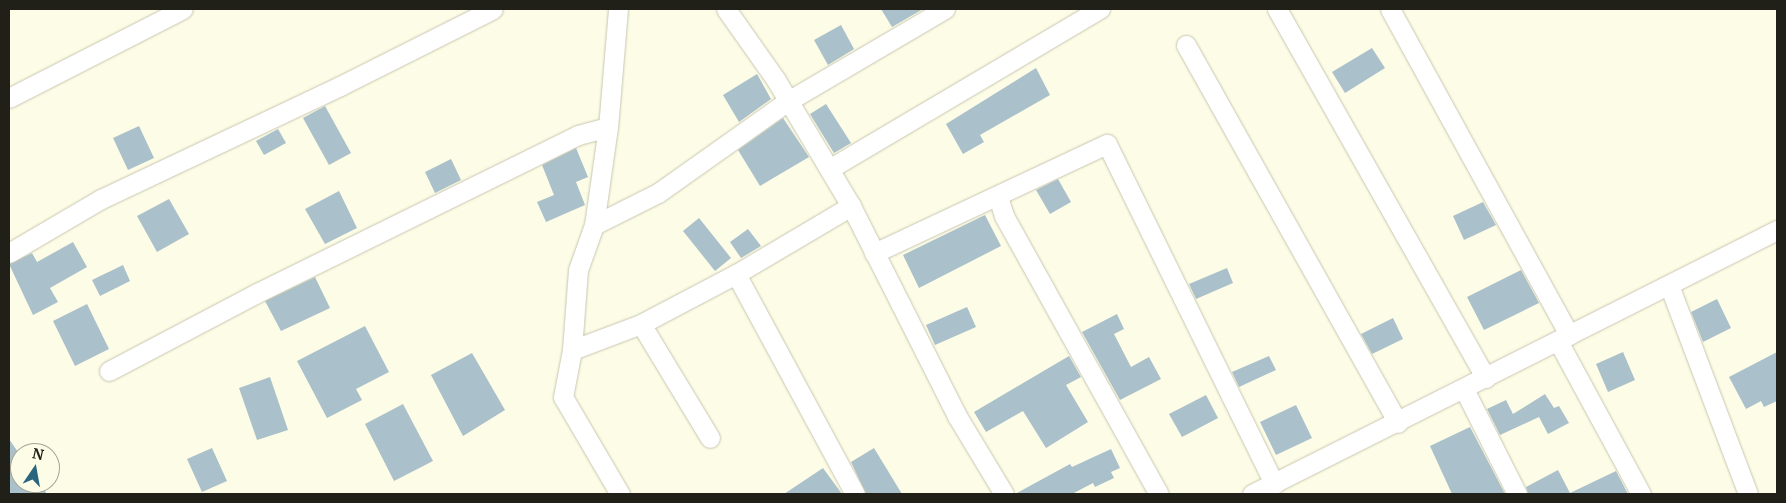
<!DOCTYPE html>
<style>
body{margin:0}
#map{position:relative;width:1786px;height:503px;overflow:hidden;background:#fdfce6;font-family:Merriweather,serif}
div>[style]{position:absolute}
.building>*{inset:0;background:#aac0ca}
.roads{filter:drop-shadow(0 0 1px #c8c6b2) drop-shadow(0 0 1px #c8c6b2)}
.street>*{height:19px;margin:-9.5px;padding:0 9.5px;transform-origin:9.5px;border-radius:9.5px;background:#fff}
span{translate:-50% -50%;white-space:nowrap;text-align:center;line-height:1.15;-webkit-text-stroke:4px #fdfce6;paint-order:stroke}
.frame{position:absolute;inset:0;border:10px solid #202018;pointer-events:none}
.north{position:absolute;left:10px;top:443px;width:50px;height:50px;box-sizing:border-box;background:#fdfce6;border:1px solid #a5a494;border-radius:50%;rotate:12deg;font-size:14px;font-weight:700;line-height:20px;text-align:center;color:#202018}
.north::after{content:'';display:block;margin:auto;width:18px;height:22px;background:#2b667e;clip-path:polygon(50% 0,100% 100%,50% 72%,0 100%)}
</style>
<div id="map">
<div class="building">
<div style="clip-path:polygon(881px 9px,923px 9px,892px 27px)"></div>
<div style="clip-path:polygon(841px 25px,854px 49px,828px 65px,814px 40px)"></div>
<div style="clip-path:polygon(1372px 48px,1385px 68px,1345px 93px,1332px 72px)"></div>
<div style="clip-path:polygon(1036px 68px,1050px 95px,980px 135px,984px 142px,963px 154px,946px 124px)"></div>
<div style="clip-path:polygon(757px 74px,771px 99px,739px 122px,723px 95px)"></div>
<div style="clip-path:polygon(826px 104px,851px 143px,834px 153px,810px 114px)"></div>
<div style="clip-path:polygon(325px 106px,351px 153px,329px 165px,303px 118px)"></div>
<div style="clip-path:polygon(783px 118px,809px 157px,760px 186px,738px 150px)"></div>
<div style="clip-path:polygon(139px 126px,154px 158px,128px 170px,113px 138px)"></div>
<div style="clip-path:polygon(278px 129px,286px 143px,264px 155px,256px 141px)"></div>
<div style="clip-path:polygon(576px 148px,588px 177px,576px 182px,585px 205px,546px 222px,537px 202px,554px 195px,542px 165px)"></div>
<div style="clip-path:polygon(451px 159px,461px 180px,435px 193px,425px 172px)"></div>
<div style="clip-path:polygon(1058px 179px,1071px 202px,1050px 214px,1036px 190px)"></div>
<div style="clip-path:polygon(339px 191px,357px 228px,325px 244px,305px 209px)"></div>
<div style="clip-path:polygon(169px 199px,189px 234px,157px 252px,137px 216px)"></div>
<div style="clip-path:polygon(1483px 202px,1496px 225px,1464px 240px,1453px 216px)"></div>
<div style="clip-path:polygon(985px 215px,1001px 246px,919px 288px,903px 255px)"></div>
<div style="clip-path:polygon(699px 218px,731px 258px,715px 271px,683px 231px)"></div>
<div style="clip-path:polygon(748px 229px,761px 246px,741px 258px,730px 242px)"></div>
<div style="clip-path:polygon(73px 242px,87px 267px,50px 288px,58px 302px,33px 315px,9px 264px,32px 253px,37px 262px)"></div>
<div style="clip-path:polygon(123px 265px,130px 281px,100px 296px,92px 280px)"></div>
<div style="clip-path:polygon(1227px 268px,1233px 283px,1196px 299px,1189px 284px)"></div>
<div style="clip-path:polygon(1521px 270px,1539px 303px,1484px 330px,1467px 297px)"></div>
<div style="clip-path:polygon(315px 277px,330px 308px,281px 331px,265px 301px)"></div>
<div style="clip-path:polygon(1717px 299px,1731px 328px,1703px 342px,1691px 312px)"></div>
<div style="clip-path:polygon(87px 304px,109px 349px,75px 366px,53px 321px)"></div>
<div style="clip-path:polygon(967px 307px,976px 327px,935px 345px,926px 325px)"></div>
<div style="clip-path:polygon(1117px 314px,1124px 329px,1114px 334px,1131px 367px,1149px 357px,1161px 379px,1120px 400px,1082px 332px)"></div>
<div style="clip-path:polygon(1393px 318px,1403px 339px,1372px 354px,1361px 334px)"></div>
<div style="clip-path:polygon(365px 326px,389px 372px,356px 389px,362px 400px,327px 418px,297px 361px)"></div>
<div style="clip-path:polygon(1623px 352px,1635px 380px,1608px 392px,1596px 364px)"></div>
<div style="clip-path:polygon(1777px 352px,1777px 401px,1764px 407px,1761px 401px,1746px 409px,1729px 377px)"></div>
<div style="clip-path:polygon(472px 353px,505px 410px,463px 436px,431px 375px)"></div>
<div style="clip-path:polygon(1069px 356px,1081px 377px,1066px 385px,1088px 422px,1046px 448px,1023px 411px,986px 432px,974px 412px)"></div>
<div style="clip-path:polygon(1269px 356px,1276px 370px,1239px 387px,1232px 372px)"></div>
<div style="clip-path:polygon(270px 377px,288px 430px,257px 440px,239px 388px)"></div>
<div style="clip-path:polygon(1545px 394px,1554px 408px,1559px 406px,1569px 423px,1548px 434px,1539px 417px,1500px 435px,1487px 409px,1506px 400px,1513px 414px)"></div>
<div style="clip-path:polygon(1206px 395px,1218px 418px,1182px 437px,1169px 414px)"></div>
<div style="clip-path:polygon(403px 404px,433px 461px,394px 481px,365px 424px)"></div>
<div style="clip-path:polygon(1296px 405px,1312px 438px,1276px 455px,1260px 422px)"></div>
<div style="clip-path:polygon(1470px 427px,1505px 494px,1452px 494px,1430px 446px)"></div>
<div style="clip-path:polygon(9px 439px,20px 455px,20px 483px,39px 483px,47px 494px,9px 494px)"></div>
<div style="clip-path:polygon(212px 448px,227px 481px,202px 492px,187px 459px)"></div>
<div style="clip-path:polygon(874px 448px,902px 494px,866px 494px,851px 462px)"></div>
<div style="clip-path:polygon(1111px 449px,1120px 468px,1111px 472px,1114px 478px,1095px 487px,1093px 483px,1072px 494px,1015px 494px,1070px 464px,1072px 467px)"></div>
<div style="clip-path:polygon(823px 468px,842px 494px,784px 494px)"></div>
<div style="clip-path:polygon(1558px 470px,1570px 493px,1616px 471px,1628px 494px,1528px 494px,1526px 487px)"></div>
</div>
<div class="roads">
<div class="street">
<div style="left:618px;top:9px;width:118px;rotate:94.8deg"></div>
<div style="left:608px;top:127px;width:99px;rotate:98.1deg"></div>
<div style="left:594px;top:225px;width:48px;rotate:109.6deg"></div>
<div style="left:578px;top:270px;width:80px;rotate:94.3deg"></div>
<div style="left:572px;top:350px;width:74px;rotate:-20.6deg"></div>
<div style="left:641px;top:324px;width:107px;rotate:-27.8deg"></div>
<div style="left:736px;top:274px;width:134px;rotate:-30.6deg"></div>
<div style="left:851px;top:206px;width:235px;rotate:63.2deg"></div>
<div style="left:957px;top:416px;width:91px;rotate:58.9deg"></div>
<div style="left:726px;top:9px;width:87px;rotate:54.8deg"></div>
<div style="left:776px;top:80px;width:147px;rotate:59.2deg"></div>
<div style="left:1277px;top:9px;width:424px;rotate:60.5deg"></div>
<div style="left:1390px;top:9px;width:372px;rotate:61.2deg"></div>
<div style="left:1186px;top:45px;width:433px;rotate:60.7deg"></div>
<div style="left:9px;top:98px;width:195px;rotate:-27.1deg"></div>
<div style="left:829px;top:169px;width:315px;rotate:-30.6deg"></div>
<div style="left:998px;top:197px;width:20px;rotate:72deg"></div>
<div style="left:1004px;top:216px;width:318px;rotate:60.9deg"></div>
<div style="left:594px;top:225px;width:72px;rotate:-26.6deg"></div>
<div style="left:658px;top:193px;width:159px;rotate:-35.3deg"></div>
<div style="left:788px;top:101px;width:182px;rotate:-30.4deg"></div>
<div style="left:9px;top:253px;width:107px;rotate:-30.4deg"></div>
<div style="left:101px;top:199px;width:264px;rotate:-25.3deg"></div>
<div style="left:340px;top:86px;width:171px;rotate:-26.7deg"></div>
<div style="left:874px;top:253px;width:257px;rotate:-25.1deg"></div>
<div style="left:1107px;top:144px;width:379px;rotate:63.8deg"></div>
<div style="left:736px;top:274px;width:250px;rotate:61.6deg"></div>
<div style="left:1669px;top:285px;width:223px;rotate:69.3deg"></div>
<div style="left:641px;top:324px;width:133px;rotate:58.8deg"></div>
<div style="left:1558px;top:341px;width:174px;rotate:61.5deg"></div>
<div style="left:572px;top:350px;width:48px;rotate:100.8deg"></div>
<div style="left:563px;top:397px;width:113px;rotate:59.6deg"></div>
<div style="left:109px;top:371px;width:165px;rotate:-27.8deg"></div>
<div style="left:255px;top:294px;width:360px;rotate:-26.2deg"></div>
<div style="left:578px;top:135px;width:31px;rotate:-15deg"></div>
<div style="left:1464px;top:389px;width:118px;rotate:63.2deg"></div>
<div style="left:1252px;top:494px;width:588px;rotate:-26.7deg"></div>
</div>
</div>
<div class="frame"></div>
<div class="north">N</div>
</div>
